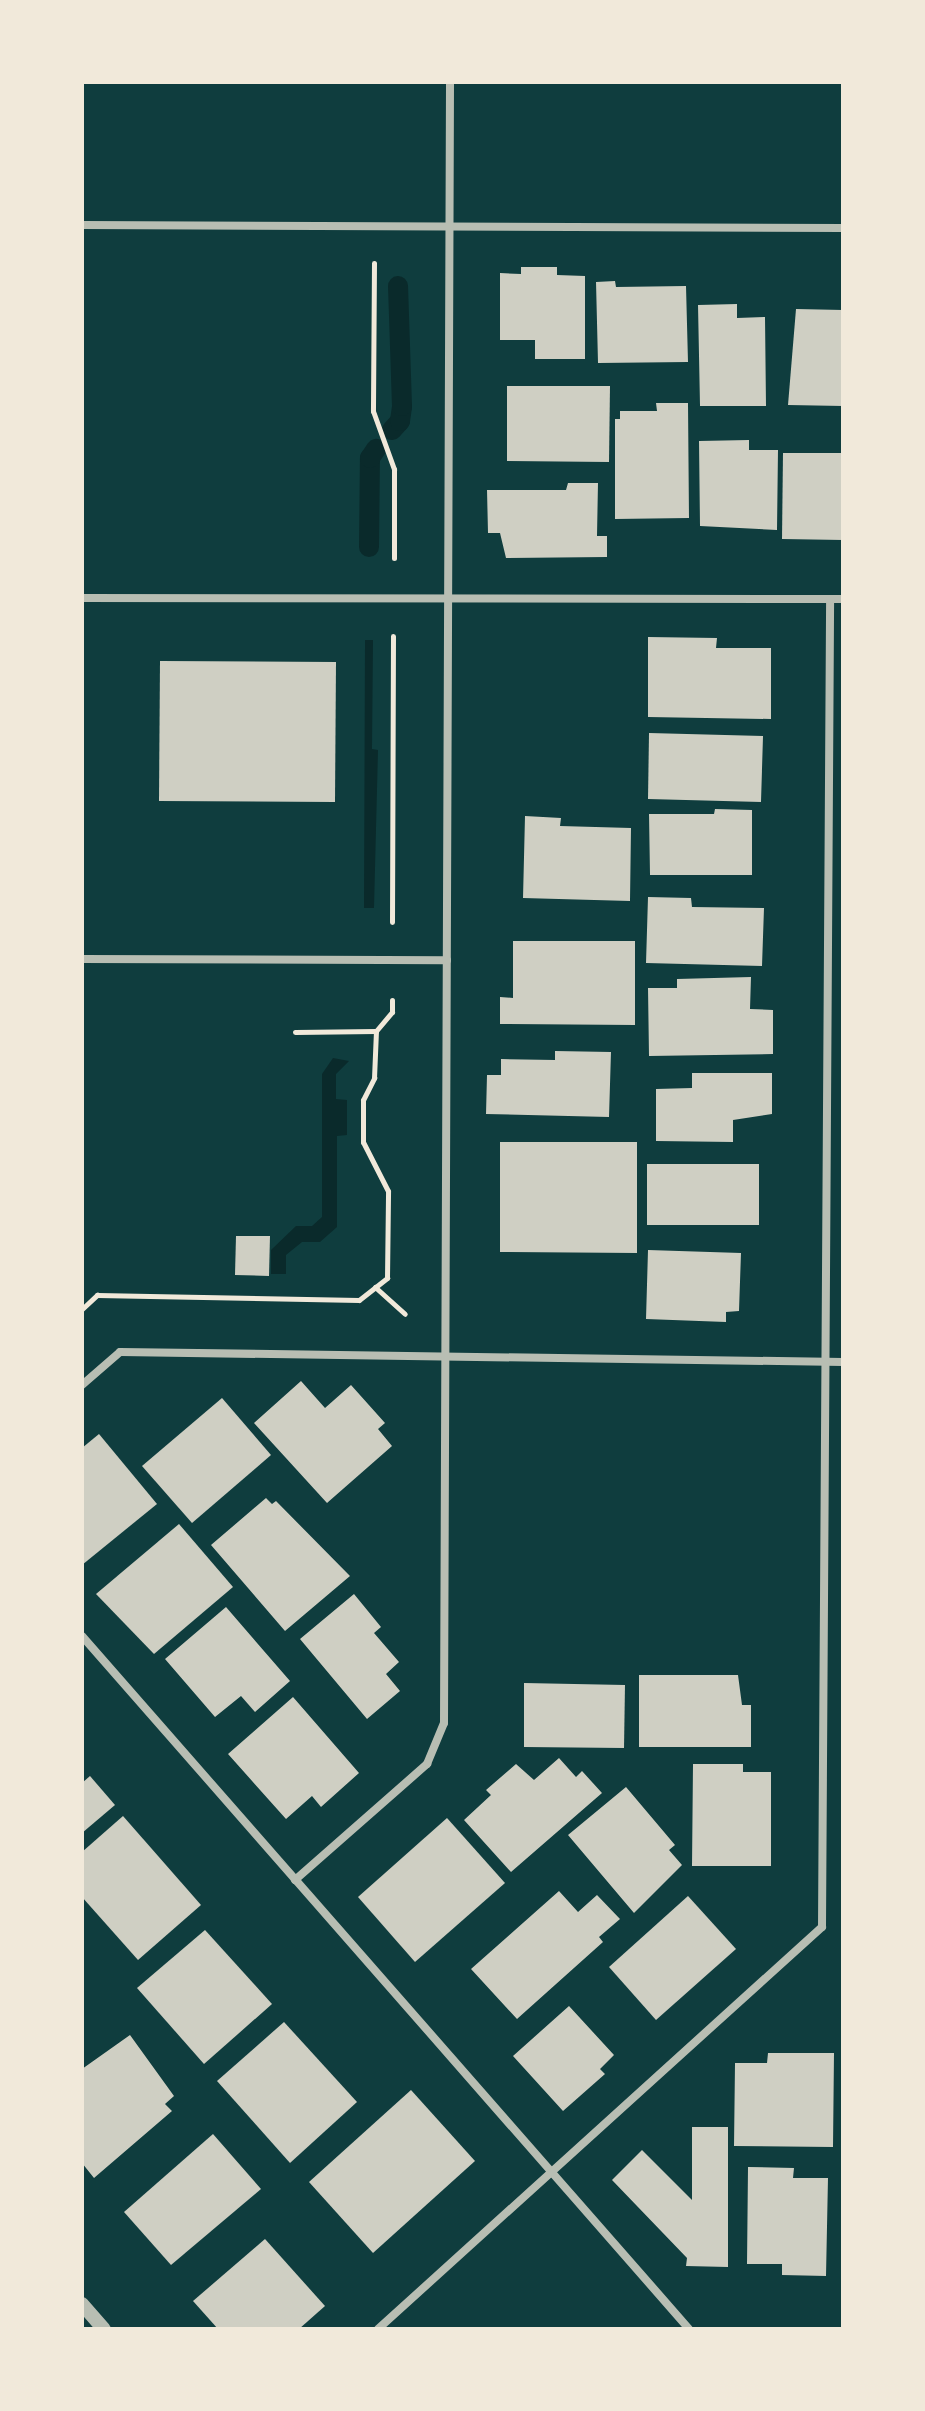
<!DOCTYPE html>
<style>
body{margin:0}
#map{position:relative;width:925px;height:2411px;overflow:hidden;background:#0f3d3e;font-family:"Source Sans 3",sans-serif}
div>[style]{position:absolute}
.water>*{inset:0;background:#0a2a2b}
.stream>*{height:20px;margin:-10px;padding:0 10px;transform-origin:10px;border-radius:10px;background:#0a2a2b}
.building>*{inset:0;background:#cfcfc3}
.path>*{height:5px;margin:-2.5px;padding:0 2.5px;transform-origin:2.5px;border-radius:2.5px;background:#f1e9da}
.minor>*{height:8px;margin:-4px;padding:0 4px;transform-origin:4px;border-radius:4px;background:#b8beb3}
.tertiary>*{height:14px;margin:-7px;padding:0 7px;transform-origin:7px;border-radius:7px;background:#b8beb3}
span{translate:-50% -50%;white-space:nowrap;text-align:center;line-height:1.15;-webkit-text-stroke:6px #f1e9da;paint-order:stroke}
.frame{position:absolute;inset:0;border:84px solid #f1e9da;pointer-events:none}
</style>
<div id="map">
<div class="water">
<div style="clip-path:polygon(365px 640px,373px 640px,372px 749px,378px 750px,374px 908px,364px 908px)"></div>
<div style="clip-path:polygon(333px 1058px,349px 1061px,336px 1074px,336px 1099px,347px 1100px,347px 1135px,337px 1136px,337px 1227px,320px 1242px,302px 1242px,286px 1255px,286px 1274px,271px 1274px,271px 1250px,296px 1226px,312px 1226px,322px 1217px,322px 1074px)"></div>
</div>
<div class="stream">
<div style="left:392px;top:430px;width:12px;rotate:-48deg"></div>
<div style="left:400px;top:421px;width:15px;rotate:-82deg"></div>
<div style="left:402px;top:406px;width:120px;rotate:-91.9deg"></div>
<div style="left:369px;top:547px;width:89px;rotate:-89.4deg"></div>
<div style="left:370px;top:458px;width:11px;rotate:-56deg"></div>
</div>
<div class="building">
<div style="clip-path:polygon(521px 267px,557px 267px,557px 275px,585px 276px,585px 359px,535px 359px,535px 340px,500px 340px,500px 273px,521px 274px)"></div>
<div style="clip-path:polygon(615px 281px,616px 287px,686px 286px,688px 362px,598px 363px,596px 282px)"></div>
<div style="clip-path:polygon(737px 304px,737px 318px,765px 317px,766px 406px,700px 406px,698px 305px)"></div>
<div style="clip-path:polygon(796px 309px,843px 310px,843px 406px,788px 405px)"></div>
<div style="clip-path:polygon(507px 386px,610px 386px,609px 462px,507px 461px)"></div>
<div style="clip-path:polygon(656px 403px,688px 403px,689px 518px,615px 519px,615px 419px,620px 419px,620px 411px,657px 411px)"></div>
<div style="clip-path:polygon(749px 440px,749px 450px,778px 450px,777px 530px,700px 526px,699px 441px)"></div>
<div style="clip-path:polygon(783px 453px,843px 453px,843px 540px,782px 539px)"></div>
<div style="clip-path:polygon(568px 483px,598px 483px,597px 536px,607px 536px,607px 557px,506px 558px,500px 533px,488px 533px,487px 490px,566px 490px)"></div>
<div style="clip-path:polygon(648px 637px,717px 638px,716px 648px,771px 648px,771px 719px,648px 717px)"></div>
<div style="clip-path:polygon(160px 661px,336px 662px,335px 802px,159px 801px)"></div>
<div style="clip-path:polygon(649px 733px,763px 736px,761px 802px,648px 799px)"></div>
<div style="clip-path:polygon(715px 809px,752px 810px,752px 875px,650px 875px,649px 814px,714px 814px)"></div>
<div style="clip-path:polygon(525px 816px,561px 818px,560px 826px,631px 828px,630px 901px,523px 898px)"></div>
<div style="clip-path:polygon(648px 897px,691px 898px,692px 907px,764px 908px,762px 966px,646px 963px)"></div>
<div style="clip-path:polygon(513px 941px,635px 941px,635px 1025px,500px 1024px,500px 997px,513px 998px)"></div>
<div style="clip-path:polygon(751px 977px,750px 1009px,773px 1010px,773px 1054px,649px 1056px,648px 988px,677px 988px,677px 979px)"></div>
<div style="clip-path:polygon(555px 1051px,611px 1052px,609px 1117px,486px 1114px,487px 1075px,501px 1075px,501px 1059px,555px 1060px)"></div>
<div style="clip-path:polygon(692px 1073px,772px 1073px,772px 1114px,733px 1120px,733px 1142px,656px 1141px,656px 1089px,692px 1088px)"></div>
<div style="clip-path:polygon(500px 1142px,637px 1142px,637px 1253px,500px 1252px)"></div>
<div style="clip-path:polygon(647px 1164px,759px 1164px,759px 1225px,647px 1225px)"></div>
<div style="clip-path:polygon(236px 1236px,270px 1236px,269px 1276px,235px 1275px)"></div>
<div style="clip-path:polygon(648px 1250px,741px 1253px,739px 1311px,726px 1312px,726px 1322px,646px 1319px)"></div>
<div style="clip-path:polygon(301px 1381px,325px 1408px,351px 1385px,385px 1423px,378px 1429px,392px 1446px,327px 1503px,254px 1423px)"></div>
<div style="clip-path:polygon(222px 1398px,271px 1455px,192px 1523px,142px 1466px)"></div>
<div style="clip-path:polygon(99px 1434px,157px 1504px,82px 1565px,82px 1448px)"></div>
<div style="clip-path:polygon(266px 1498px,272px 1504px,276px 1501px,350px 1576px,285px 1631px,211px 1545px)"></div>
<div style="clip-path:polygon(179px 1524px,233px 1587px,154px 1654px,96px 1594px)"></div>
<div style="clip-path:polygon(354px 1594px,381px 1627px,374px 1633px,399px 1662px,386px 1674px,400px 1691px,367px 1719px,300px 1639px)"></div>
<div style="clip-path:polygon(226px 1607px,290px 1681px,255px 1712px,241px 1696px,215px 1717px,165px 1659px)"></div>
<div style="clip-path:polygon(639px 1675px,738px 1675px,742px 1705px,751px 1705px,751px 1747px,639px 1747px)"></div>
<div style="clip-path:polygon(524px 1683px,625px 1685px,624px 1748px,524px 1747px)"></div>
<div style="clip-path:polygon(293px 1697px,359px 1773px,321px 1807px,312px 1796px,286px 1819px,228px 1754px)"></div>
<div style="clip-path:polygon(559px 1758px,576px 1777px,582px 1771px,602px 1793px,511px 1872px,464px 1820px,491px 1795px,486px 1790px,516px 1764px,534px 1780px)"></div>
<div style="clip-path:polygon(693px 1764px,743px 1764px,743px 1772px,771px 1772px,771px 1866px,692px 1866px)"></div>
<div style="clip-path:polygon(90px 1776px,115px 1805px,82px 1833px,82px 1783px)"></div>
<div style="clip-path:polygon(626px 1787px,675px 1845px,669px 1850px,682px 1865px,634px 1913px,568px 1835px)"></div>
<div style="clip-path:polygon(123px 1816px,201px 1905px,138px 1960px,82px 1897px,82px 1852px)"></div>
<div style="clip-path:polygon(447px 1818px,505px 1883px,415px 1962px,358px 1897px)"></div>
<div style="clip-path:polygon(559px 1891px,578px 1912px,597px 1895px,620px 1919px,599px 1937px,603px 1942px,517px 2019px,471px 1969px)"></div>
<div style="clip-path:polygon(688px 1896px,736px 1949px,656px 2020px,609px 1967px)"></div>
<div style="clip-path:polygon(205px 1930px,272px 2004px,204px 2064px,137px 1988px)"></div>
<div style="clip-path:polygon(569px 2006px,614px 2055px,600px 2069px,605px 2074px,563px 2111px,513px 2056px)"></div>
<div style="clip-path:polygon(284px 2022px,357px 2102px,290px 2163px,217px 2081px)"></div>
<div style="clip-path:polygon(130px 2035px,174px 2096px,165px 2104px,172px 2111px,94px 2178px,82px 2163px,82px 2069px)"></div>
<div style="clip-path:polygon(768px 2053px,834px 2053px,833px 2147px,734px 2146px,735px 2063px,767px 2063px)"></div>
<div style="clip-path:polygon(411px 2090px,475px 2161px,373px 2253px,309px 2182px)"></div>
<div style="clip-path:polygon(692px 2127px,728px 2127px,728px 2267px,686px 2266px,687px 2258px,612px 2180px,642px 2150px,692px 2200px)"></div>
<div style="clip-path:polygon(213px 2134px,261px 2189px,171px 2265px,124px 2212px)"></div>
<div style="clip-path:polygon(748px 2167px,794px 2168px,793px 2178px,828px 2178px,826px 2276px,782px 2275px,782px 2264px,747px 2264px)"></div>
<div style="clip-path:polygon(265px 2239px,325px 2306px,299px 2329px,218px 2329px,193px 2301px)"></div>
</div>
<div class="path">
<div style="left:374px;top:263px;width:148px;rotate:90.4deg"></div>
<div style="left:373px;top:411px;width:62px;rotate:70.1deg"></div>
<div style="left:394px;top:469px;width:89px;rotate:90deg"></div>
<div style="left:392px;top:922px;width:286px;rotate:-89.8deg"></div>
<div style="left:295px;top:1032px;width:81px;rotate:-0.7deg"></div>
<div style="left:375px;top:1287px;width:40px;rotate:42deg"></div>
<div style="left:82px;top:1309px;width:21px;rotate:-43deg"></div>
<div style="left:97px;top:1295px;width:262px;rotate:1.1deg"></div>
<div style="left:359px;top:1300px;width:36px;rotate:-38deg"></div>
<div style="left:387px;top:1278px;width:87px;rotate:-89.3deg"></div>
<div style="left:388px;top:1191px;width:55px;rotate:-117deg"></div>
<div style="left:363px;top:1142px;width:42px;rotate:-90deg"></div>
<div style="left:363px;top:1100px;width:25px;rotate:-63deg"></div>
<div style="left:374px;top:1078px;width:47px;rotate:-87.6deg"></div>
<div style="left:376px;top:1031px;width:25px;rotate:-50deg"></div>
<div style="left:392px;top:1012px;width:12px;rotate:-90deg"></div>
</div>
<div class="minor">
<div style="left:82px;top:225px;width:761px;rotate:0.23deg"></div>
<div style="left:82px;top:598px;width:761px;rotate:0.08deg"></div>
<div style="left:82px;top:959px;width:365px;rotate:0.2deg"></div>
<div style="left:82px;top:1385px;width:50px;rotate:-41deg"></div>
<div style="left:120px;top:1352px;width:723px;rotate:0.79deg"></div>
<div style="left:82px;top:1636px;width:921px;rotate:48.78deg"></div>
<div style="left:295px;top:1880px;width:176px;rotate:-41.3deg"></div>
<div style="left:427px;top:1764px;width:44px;rotate:-67.5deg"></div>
<div style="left:444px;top:1723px;width:1641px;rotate:-89.79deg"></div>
<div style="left:378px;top:2329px;width:599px;rotate:-42.16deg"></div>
<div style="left:822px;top:1927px;width:1328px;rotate:-89.65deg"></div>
</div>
<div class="tertiary">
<div style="left:82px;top:2304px;width:33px;rotate:49deg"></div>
</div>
<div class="frame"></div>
</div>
